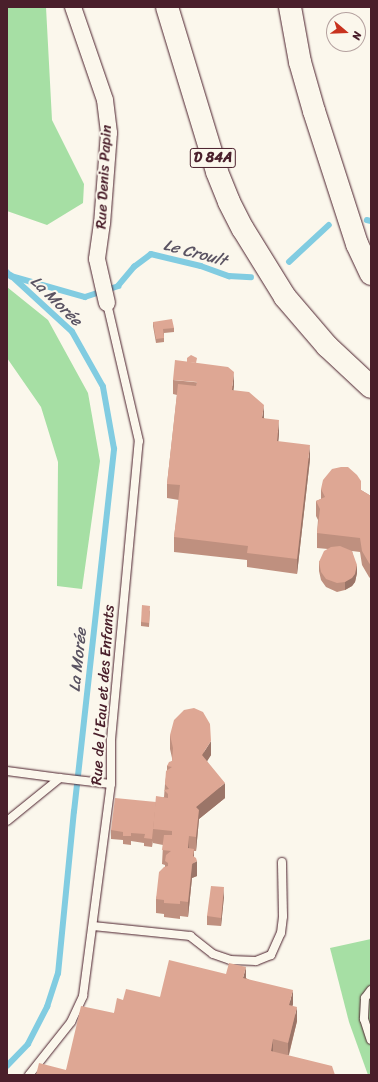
<!DOCTYPE html>
<meta charset="utf-8">
<style>
body{margin:0}
#map{position:relative;width:378px;height:1082px;overflow:hidden;background:#fbf7ec;font-family:Sriracha,sans-serif}
div>[style]{position:absolute}
.green>*{inset:0;background:#a6dfa4}
.stream>*{height:5.5px;margin:-2.75px;padding:0 2.75px;transform-origin:2.75px;border-radius:2.75px;background:#81cce1}
.roads{filter:drop-shadow(0 0 1px #4a1f2b) drop-shadow(0 0 1px #4a1f2b)}
.service>*{height:8px;margin:-4px;padding:0 4px;transform-origin:4px;border-radius:4px;background:#fbf7ec}
.minor>*{height:16px;margin:-8px;padding:0 8px;transform-origin:8px;border-radius:8px;background:#fbf7ec}
.primary>*{height:22px;margin:-11px;padding:0 11px;transform-origin:11px;border-radius:11px;background:#fbf7ec}
.wall>*{inset:0;background:#bf907f}
.shaded-wall>*{inset:0;background:#9b7568}
.building>*{inset:0;background:#dea794}
span{translate:-50% -50%;white-space:nowrap;text-align:center;line-height:1.15;-webkit-text-stroke:4px #fbf7ec;paint-order:stroke}
.shield-label span{padding:1px 3px;background:#fbf7ec;border:1px solid;border-radius:3px;-webkit-text-stroke-width:0}
.shield-label{font-size:14px;color:#4a1f2b;font-weight:700}
.street-label{font-size:15px;color:#4a1f2b}
.water-label{font-size:16px;color:#5a5362;font-style:italic}
.frame{position:absolute;inset:0;border:8px solid #4a1f2b;pointer-events:none}
.north{position:absolute;left:326px;top:12px;width:40px;height:40px;box-sizing:border-box;background:#fbf7ec;border:1px solid #b4a19f;border-radius:50%;rotate:109deg;font-size:11px;font-weight:700;line-height:16px;text-align:center;color:#4a1f2b}
.north::after{content:'';display:block;margin:auto;width:14px;height:18px;background:#c8321e;clip-path:polygon(50% 0,100% 100%,50% 72%,0 100%)}
</style>
<div id="map">
<div class="green">
<div style="clip-path:polygon(7px 7px,46px 7px,52px 120px,84px 184px,83px 203px,47px 225px,7px 211px)"></div>
<div style="clip-path:polygon(7px 287px,48px 320px,88px 393px,100px 461px,82px 589px,57px 586px,58px 462px,41px 407px,7px 358px)"></div>
<div style="clip-path:polygon(371px 939px,371px 1075px,368px 1075px,349px 1022px,330px 948px)"></div>
</div>
<div class="stream">
<div style="left:367px;top:220px;width:4px;rotate:14deg"></div>
<div style="left:289px;top:262px;width:54px;rotate:-42.8deg"></div>
<div style="left:7px;top:272px;width:6px;rotate:45deg"></div>
<div style="left:11px;top:276px;width:77px;rotate:15.8deg"></div>
<div style="left:85px;top:297px;width:35px;rotate:-18deg"></div>
<div style="left:118px;top:286px;width:25px;rotate:-50deg"></div>
<div style="left:134px;top:267px;width:21px;rotate:-37deg"></div>
<div style="left:151px;top:254px;width:51px;rotate:13.5deg"></div>
<div style="left:201px;top:266px;width:30px;rotate:20deg"></div>
<div style="left:229px;top:276px;width:22px;rotate:3deg"></div>
<div style="left:7px;top:1066px;width:30px;rotate:-46deg"></div>
<div style="left:28px;top:1044px;width:42px;rotate:-62.8deg"></div>
<div style="left:47px;top:1007px;width:35px;rotate:-72deg"></div>
<div style="left:58px;top:974px;width:163px;rotate:-84.4deg"></div>
<div style="left:74px;top:812px;width:365px;rotate:-83.7deg"></div>
<div style="left:114px;top:449px;width:63px;rotate:-100.1deg"></div>
<div style="left:103px;top:387px;width:63px;rotate:-119.4deg"></div>
<div style="left:72px;top:332px;width:83px;rotate:-137.4deg"></div>
</div>
<div class="roads">
<div class="service">
<div style="left:7px;top:771px;width:53px;rotate:7.5deg"></div>
<div style="left:60px;top:778px;width:68px;rotate:140.9deg"></div>
<div style="left:60px;top:778px;width:51px;rotate:6.7deg"></div>
<div style="left:93px;top:926px;width:98px;rotate:5.9deg"></div>
<div style="left:190px;top:936px;width:29px;rotate:38deg"></div>
<div style="left:213px;top:954px;width:18px;rotate:19deg"></div>
<div style="left:230px;top:960px;width:26px;rotate:2deg"></div>
<div style="left:256px;top:961px;width:16px;rotate:-22deg"></div>
<div style="left:271px;top:955px;width:24px;rotate:-66deg"></div>
<div style="left:281px;top:933px;width:17px;rotate:-83deg"></div>
<div style="left:283px;top:916px;width:54px;rotate:-91.1deg"></div>
<div style="left:371px;top:990px;width:10px;rotate:127deg"></div>
<div style="left:365px;top:998px;width:21px;rotate:93deg"></div>
<div style="left:364px;top:1019px;width:22px;rotate:72deg"></div>
<div style="left:29px;top:1075px;width:68px;rotate:-51.6deg"></div>
<div style="left:71px;top:1022px;width:29px;rotate:-65deg"></div>
<div style="left:83px;top:996px;width:214px;rotate:-82.5deg"></div>
<div style="left:111px;top:784px;width:44px;rotate:-90deg"></div>
<div style="left:111px;top:740px;width:300px;rotate:-84.7deg"></div>
<div style="left:139px;top:441px;width:142px;rotate:-103.1deg"></div>
</div>
<div class="minor">
<div style="left:73px;top:7px;width:98px;rotate:71deg"></div>
<div style="left:105px;top:100px;width:33px;rotate:83deg"></div>
<div style="left:109px;top:133px;width:90px;rotate:94.4deg"></div>
<div style="left:102px;top:223px;width:36px;rotate:98deg"></div>
<div style="left:97px;top:259px;width:45px;rotate:77.2deg"></div>
</div>
<div class="primary">
<div style="left:167px;top:7px;width:172px;rotate:73.1deg"></div>
<div style="left:217px;top:172px;width:32px;rotate:68deg"></div>
<div style="left:229px;top:202px;width:30px;rotate:63deg"></div>
<div style="left:243px;top:229px;width:80px;rotate:58.3deg"></div>
<div style="left:285px;top:297px;width:65px;rotate:49.4deg"></div>
<div style="left:327px;top:346px;width:60px;rotate:43deg"></div>
<div style="left:290px;top:7px;width:56px;rotate:79.7deg"></div>
<div style="left:300px;top:62px;width:51px;rotate:74.1deg"></div>
<div style="left:314px;top:111px;width:140px;rotate:72.1deg"></div>
<div style="left:357px;top:244px;width:33px;rotate:65deg"></div>
</div>
</div>
<div class="wall">
<div style="clip-path:polygon(153px 322px,174px 328px,174px 332px,164px 333px,164px 342px,156px 343px,153px 326px)"></div>
<div style="clip-path:polygon(173px 380px,234px 386px,233px 390px,264px 418px,279px 434px,278px 442px,310px 459px,297px 574px,247px 567px,247px 560px,174px 552px,174px 537px,179px 500px,167px 498px,167px 484px,177px 395px,173px 394px)"></div>
<div style="clip-path:polygon(321px 489px,361px 490px,371px 496px,371px 579px,369px 577px,362px 565px,360px 552px,352px 551px,357px 573px,355px 582px,352px 586px,345px 590px,337px 592px,326px 587px,321px 580px,319px 571px,319px 562px,328px 549px,317px 548px,317px 533px,318px 520px,316px 516px,316px 501px,321px 499px)"></div>
<div style="clip-path:polygon(150px 610px,149px 627px,141px 626px,141px 622px)"></div>
<div style="clip-path:polygon(170px 735px,211px 755px,207px 761px,225px 798px,199px 819px,196px 851px,194px 851px,194px 857px,197px 876px,192px 878px,188px 917px,180px 916px,180px 919px,164px 917px,164px 914px,156px 913px,156px 899px,165px 867px,165px 865px,162px 864px,163px 845px,153px 843px,153px 841px,152px 847px,144px 846px,144px 843px,131px 841px,131px 845px,123px 844px,123px 840px,111px 839px,111px 830px,164px 797px,165px 784px,167px 770px,167px 766px,172px 761px,172px 758px,170px 749px)"></div>
<div style="clip-path:polygon(224px 896px,221px 926px,207px 925px,207px 916px)"></div>
<div style="clip-path:polygon(226px 974px,246px 978px,293px 1004px,292px 1006px,297px 1021px,289px 1055px,66px 1070px,114px 1013px,123px 1000px,160px 997px)"></div>
</div>
<div class="shaded-wall">
<div style="clip-path:polygon(234px 372px,234px 386px,232px 404px,232px 390px)"></div>
<div style="clip-path:polygon(264px 405px,264px 419px,262px 418px)"></div>
<div style="clip-path:polygon(279px 420px,279px 434px,277px 456px,277px 441px)"></div>
<div style="clip-path:polygon(310px 445px,310px 459px,297px 574px,297px 559px)"></div>
<div style="clip-path:polygon(357px 565px,357px 573px,355px 582px,352px 586px,345px 590px,345px 582px)"></div>
<div style="clip-path:polygon(211px 741px,211px 755px,202px 769px,202px 755px)"></div>
<div style="clip-path:polygon(225px 783px,225px 798px,199px 819px,196px 851px,196px 807px)"></div>
<div style="clip-path:polygon(189px 836px,189px 851px,188px 848px)"></div>
<div style="clip-path:polygon(194px 849px,194px 863px,197px 861px,197px 876px,192px 878px,188px 917px,188px 902px)"></div>
<div style="clip-path:polygon(224px 887px,224px 896px,221px 926px,221px 918px)"></div>
<div style="clip-path:polygon(246px 967px,246px 982px,243px 978px)"></div>
<div style="clip-path:polygon(293px 990px,293px 1004px,289px 1019px,289px 1005px)"></div>
<div style="clip-path:polygon(297px 1007px,297px 1021px,288px 1057px,288px 1043px)"></div>
<div style="clip-path:polygon(273px 1039px,273px 1054px,271px 1051px)"></div>
</div>
<div class="building">
<div style="clip-path:polygon(172px 319px,174px 328px,163px 329px,164px 338px,156px 339px,153px 322px)"></div>
<div style="clip-path:polygon(191px 355px,197px 358px,196px 363px,187px 362px,187px 358px)"></div>
<div style="clip-path:polygon(175px 360px,228px 367px,234px 372px,232px 390px,249px 392px,264px 405px,262px 418px,279px 420px,277px 441px,310px 445px,297px 559px,247px 553px,248px 546px,174px 537px,180px 485px,167px 484px,178px 384px,196px 386px,197px 382px,173px 380px)"></div>
<div style="clip-path:polygon(341px 467px,348px 467px,357px 475px,361px 481px,361px 490px,371px 496px,371px 565px,369px 563px,362px 551px,360px 538px,317px 533px,320px 509px,316px 501px,325px 497px,321px 489px,323px 480px,332px 469px)"></div>
<div style="clip-path:polygon(340px 546px,352px 551px,357px 565px,355px 574px,352px 578px,345px 582px,337px 583px,326px 579px,321px 572px,319px 562px,324px 551px,331px 547px)"></div>
<div style="clip-path:polygon(142px 605px,150px 606px,149px 623px,141px 622px)"></div>
<div style="clip-path:polygon(194px 708px,203px 712px,210px 724px,211px 741px,202px 755px,225px 783px,196px 807px,199px 810px,196px 837px,189px 836px,188px 848px,194px 849px,193px 856px,196px 858px,197px 861px,192px 864px,188px 902px,180px 901px,180px 904px,164px 903px,164px 900px,156px 899px,159px 872px,164px 867px,168px 866px,168px 863px,165px 861px,166px 855px,171px 851px,162px 850px,164px 835px,172px 835px,172px 831px,153px 829px,156px 796px,168px 798px,168px 794px,164px 790px,169px 789px,165px 784px,166px 771px,172px 767px,167px 766px,169px 762px,172px 761px,173px 748px,170px 735px,174px 720px,184px 710px)"></div>
<div style="clip-path:polygon(115px 798px,156px 802px,152px 839px,144px 838px,145px 834px,131px 833px,131px 836px,123px 836px,123px 832px,111px 830px)"></div>
<div style="clip-path:polygon(211px 886px,224px 887px,221px 918px,207px 916px)"></div>
<div style="clip-path:polygon(169px 960px,226px 974px,229px 963px,246px 967px,243px 978px,293px 990px,289px 1005px,297px 1007px,288px 1043px,273px 1039px,271px 1051px,332px 1066px,335px 1075px,36px 1075px,39px 1063px,66px 1070px,81px 1006px,114px 1013px,117px 998px,123px 1000px,126px 989px,160px 997px)"></div>
</div>
<div class="shield-label">
<span style="left:213px;top:158px">D 84A</span>
</div>
<div class="street-label">
<span style="left:104px;top:177px;rotate:-87deg">Rue Denis Papin</span>
<span style="left:103px;top:695px;rotate:-86deg">Rue de l'Eau et des Enfants</span>
</div>
<div class="water-label">
<span style="left:195px;top:253px;rotate:15deg">Le Croult</span>
<span style="left:56px;top:301px;rotate:44deg">La Morée</span>
<span style="left:78px;top:660px;rotate:-84deg">La Morée</span>
</div>
<div class="frame"></div>
<div class="north">N</div>
</div>
